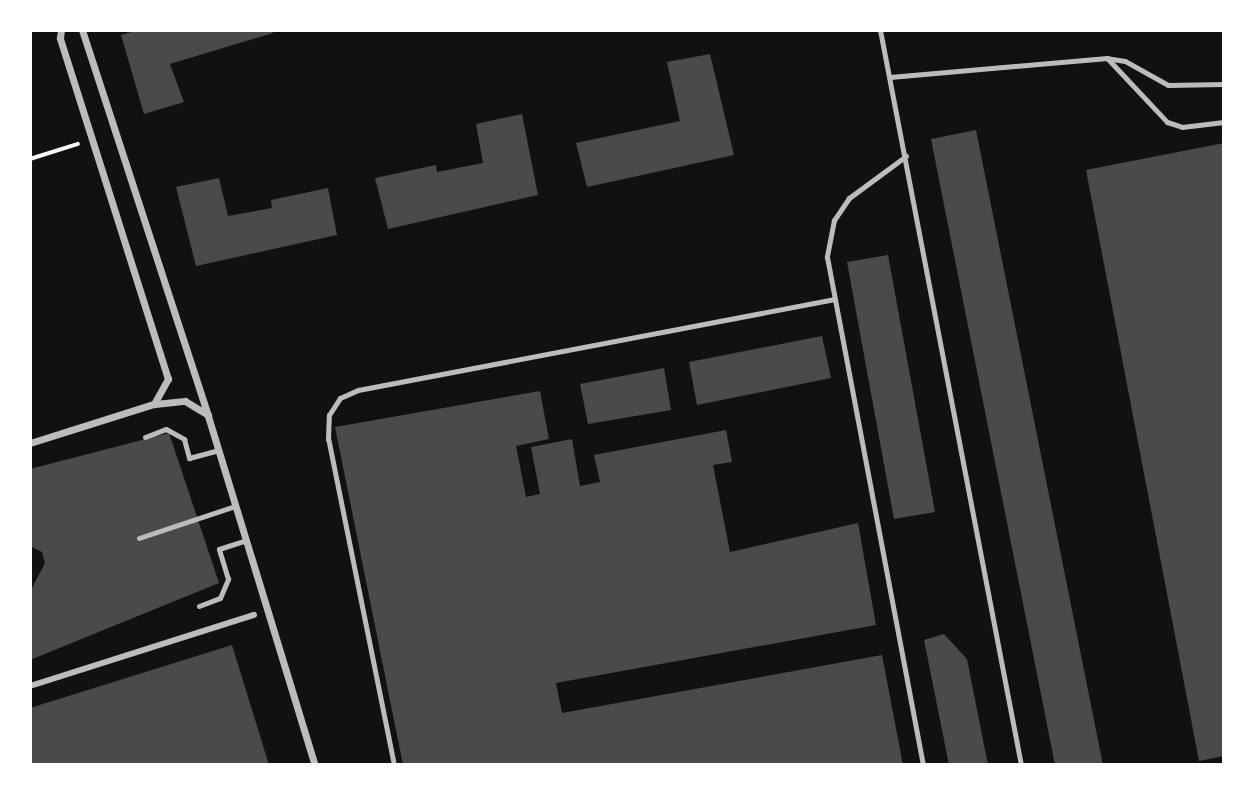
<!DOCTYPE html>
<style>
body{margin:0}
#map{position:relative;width:1254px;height:795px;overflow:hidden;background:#111;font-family:"Varela Round",sans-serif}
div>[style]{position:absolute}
.building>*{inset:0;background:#4a4a4a}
.path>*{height:3.5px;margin:-1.75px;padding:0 1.75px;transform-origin:1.75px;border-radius:1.75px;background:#f5f5f5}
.service>*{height:5px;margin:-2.5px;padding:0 2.5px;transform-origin:2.5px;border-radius:2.5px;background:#bcbcbc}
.pedestrian>*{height:6px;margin:-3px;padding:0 3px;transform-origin:3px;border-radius:3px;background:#bcbcbc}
.minor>*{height:7px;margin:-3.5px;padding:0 3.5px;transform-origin:3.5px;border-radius:3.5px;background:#bcbcbc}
span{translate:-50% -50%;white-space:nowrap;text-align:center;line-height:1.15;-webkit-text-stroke:6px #fff;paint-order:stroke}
.frame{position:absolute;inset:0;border:32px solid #fff;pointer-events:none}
</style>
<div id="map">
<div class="building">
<div style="clip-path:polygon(138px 30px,272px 30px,273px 33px,170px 64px,184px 102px,144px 114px,121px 35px)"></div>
<div style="clip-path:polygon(710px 54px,734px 155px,587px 187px,576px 143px,680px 121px,667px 62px)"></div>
<div style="clip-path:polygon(522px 114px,538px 195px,388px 229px,375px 178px,436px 165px,437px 172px,483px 163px,476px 124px)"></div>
<div style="clip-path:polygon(976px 130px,1103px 765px,1055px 765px,931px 139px)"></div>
<div style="clip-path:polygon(1224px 143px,1224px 756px,1199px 761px,1086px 170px)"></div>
<div style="clip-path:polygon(219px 178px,228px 216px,272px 208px,271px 200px,328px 188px,337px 235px,196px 266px,176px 187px)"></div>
<div style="clip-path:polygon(888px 255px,935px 512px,894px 519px,847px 262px)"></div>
<div style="clip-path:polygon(822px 336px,831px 378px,697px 405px,689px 362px)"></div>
<div style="clip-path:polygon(664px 368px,671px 410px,588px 424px,580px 384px)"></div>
<div style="clip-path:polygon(540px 391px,549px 439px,516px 446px,526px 497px,540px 494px,531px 447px,572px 439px,580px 486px,600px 482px,594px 455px,726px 430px,732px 462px,713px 465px,730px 552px,858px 523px,876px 625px,556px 683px,562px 713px,882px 655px,903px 765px,403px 765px,335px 427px)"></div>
<div style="clip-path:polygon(169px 433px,219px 583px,30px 660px,30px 592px,45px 563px,42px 552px,30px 546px,30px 469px)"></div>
<div style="clip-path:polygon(944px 634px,967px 659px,988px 765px,949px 765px,924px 640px)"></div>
<div style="clip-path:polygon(232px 645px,269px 765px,30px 765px,30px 708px)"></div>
</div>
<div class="path">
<div style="left:30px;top:159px;width:50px;rotate:-17.4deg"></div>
</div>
<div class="service">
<div style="left:880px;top:30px;width:748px;rotate:79.14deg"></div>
<div style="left:890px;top:77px;width:218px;rotate:-5deg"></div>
<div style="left:1224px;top:84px;width:56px;rotate:179deg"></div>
<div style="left:1168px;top:85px;width:49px;rotate:-150.8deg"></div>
<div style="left:1125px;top:61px;width:18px;rotate:-171deg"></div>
<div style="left:1107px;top:58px;width:88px;rotate:46.8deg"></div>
<div style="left:1167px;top:122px;width:16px;rotate:18deg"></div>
<div style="left:1182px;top:127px;width:42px;rotate:-6.8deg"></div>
<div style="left:906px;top:156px;width:71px;rotate:143.6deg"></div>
<div style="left:849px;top:198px;width:27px;rotate:124deg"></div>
<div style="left:834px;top:220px;width:38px;rotate:101deg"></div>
<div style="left:827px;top:257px;width:517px;rotate:79.3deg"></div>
<div style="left:145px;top:437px;width:22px;rotate:-21deg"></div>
<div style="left:166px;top:429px;width:21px;rotate:29deg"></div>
<div style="left:184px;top:439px;width:20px;rotate:75deg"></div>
<div style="left:189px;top:458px;width:31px;rotate:-15deg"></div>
<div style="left:139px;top:538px;width:101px;rotate:-18.4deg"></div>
<div style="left:199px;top:606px;width:22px;rotate:-21deg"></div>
<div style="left:220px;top:598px;width:21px;rotate:-67deg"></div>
<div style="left:228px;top:579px;width:31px;rotate:-107deg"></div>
<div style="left:219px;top:549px;width:28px;rotate:-18deg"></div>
<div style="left:394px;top:765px;width:333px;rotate:-101.4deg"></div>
<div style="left:328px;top:439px;width:24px;rotate:-88deg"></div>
<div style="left:329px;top:415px;width:20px;rotate:-57deg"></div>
<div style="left:340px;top:398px;width:20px;rotate:-24deg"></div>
<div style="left:358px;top:390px;width:484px;rotate:-10.8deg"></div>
</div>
<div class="pedestrian">
<div style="left:30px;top:686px;width:235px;rotate:-17.6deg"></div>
</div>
<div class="minor">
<div style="left:82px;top:30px;width:406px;rotate:71.9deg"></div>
<div style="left:208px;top:416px;width:365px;rotate:73deg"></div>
<div style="left:155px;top:404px;width:30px;rotate:-6deg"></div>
<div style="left:185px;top:401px;width:27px;rotate:31deg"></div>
<div style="left:30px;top:443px;width:130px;rotate:-17.5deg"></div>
<div style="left:154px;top:404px;width:29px;rotate:-61deg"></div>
<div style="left:168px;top:379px;width:358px;rotate:-107.6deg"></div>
<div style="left:60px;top:38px;width:8px;rotate:-83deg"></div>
</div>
<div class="frame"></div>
</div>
